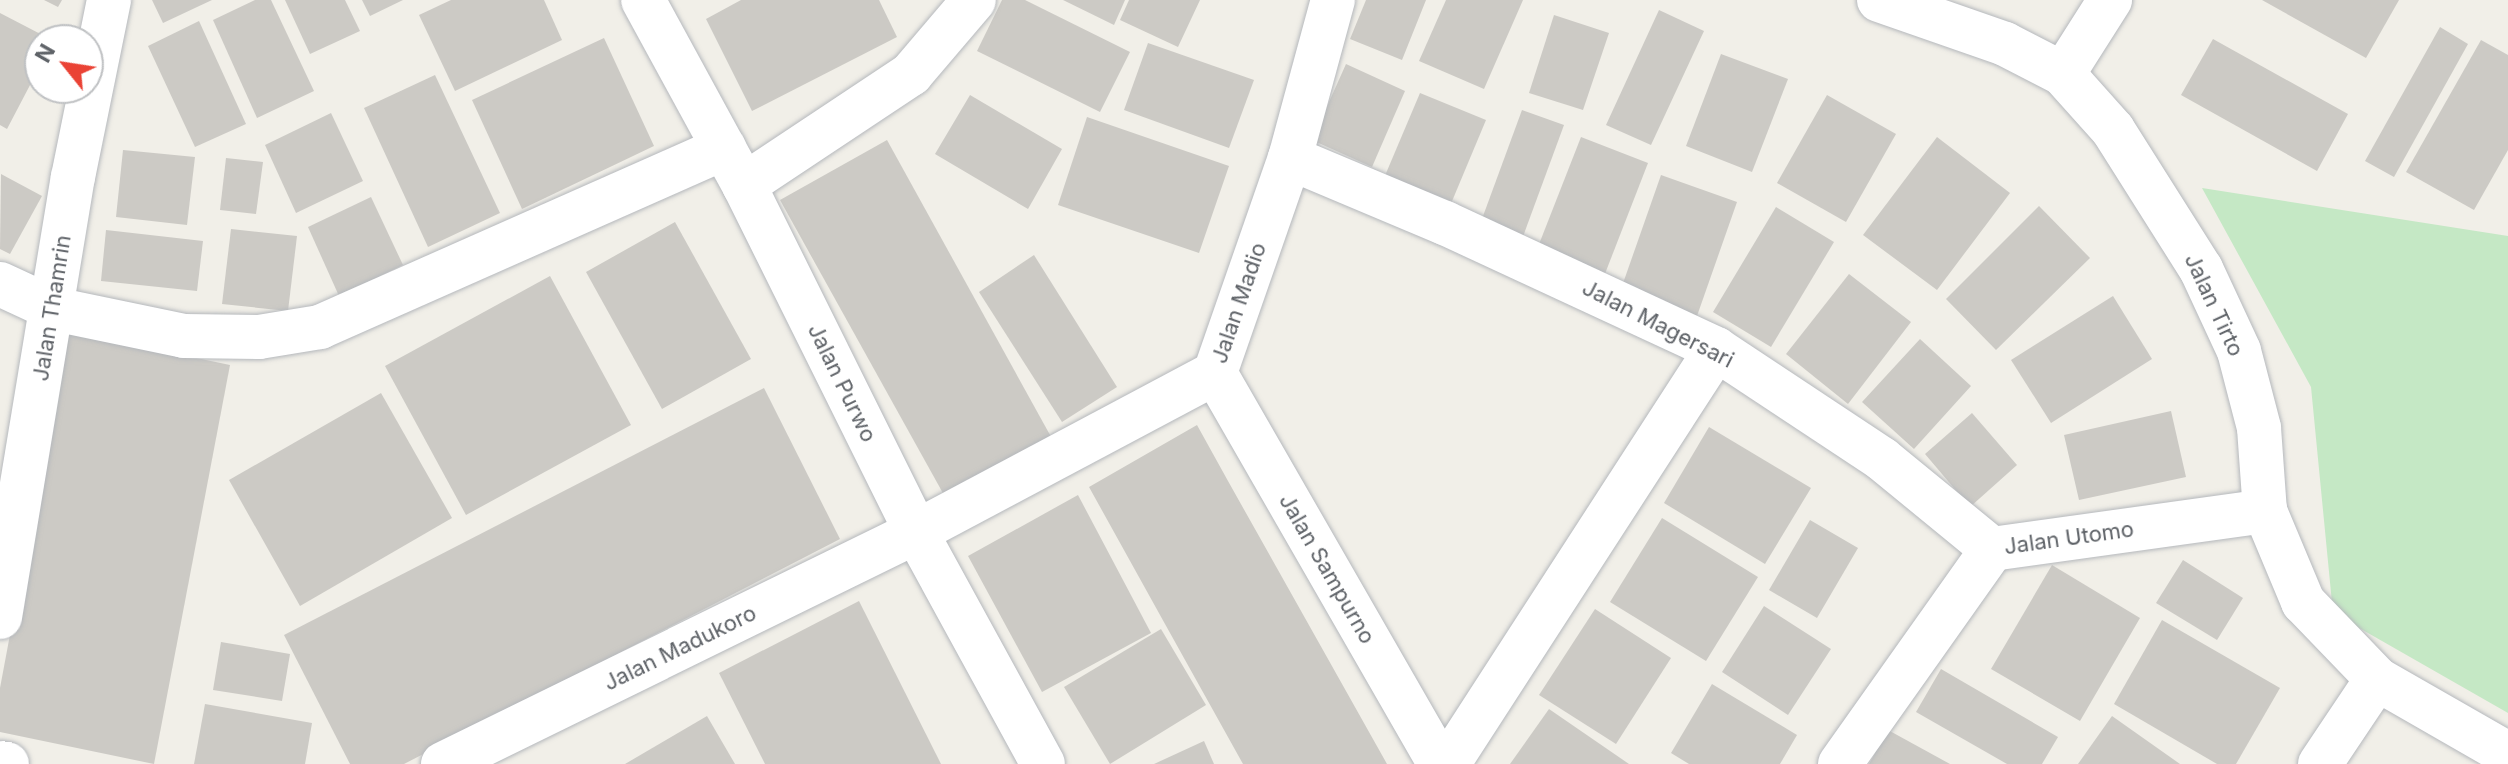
<!DOCTYPE html>
<style>
body{margin:0}
#map{position:relative;width:2508px;height:764px;overflow:hidden;background:#f1efe8;font-family:Inter,sans-serif}
div>[style]{position:absolute}
.green>*{inset:0;background:#c5e8c5}
.building>*{inset:0;background:#cccac5}
.roads{filter:drop-shadow(0 0 2px #b5b8bc) drop-shadow(0 0 2px #b5b8bc)}
.minor>*{height:44px;margin:-22px;padding:0 22px;transform-origin:22px;border-radius:22px;background:#fff}
span{translate:-50% -50%;white-space:nowrap;text-align:center;line-height:1.15;-webkit-text-stroke:8px #fff;paint-order:stroke}
.street-label{font-size:22px;color:#5f6368}
.north{position:absolute;left:24px;top:24px;width:80px;height:80px;box-sizing:border-box;background:#fff;border:2px solid #bfc1c3;border-radius:50%;rotate:300deg;font-size:22px;font-weight:700;line-height:32px;text-align:center;color:#5f6368}
.north::after{content:'';display:block;margin:auto;width:28px;height:36px;background:#ea4335;clip-path:polygon(50% 0,100% 100%,50% 72%,0 100%)}
</style>
<div id="map">
<div class="green">
<div style="clip-path:polygon(2202px 188px,2508px 236px,2508px 713px,2333px 613px,2311px 387px)"></div>
</div>
<div class="building">
<div style="clip-path:polygon(44px 0,62px 0,58px 7px)"></div>
<div style="clip-path:polygon(152px 0,212px 0,163px 23px)"></div>
<div style="clip-path:polygon(255px 0,271px 0,314px 91px,257px 118px,213px 20px)"></div>
<div style="clip-path:polygon(285px 0,345px 0,360px 31px,310px 54px)"></div>
<div style="clip-path:polygon(362px 0,403px 0,370px 16px)"></div>
<div style="clip-path:polygon(451px 0,544px 0,562px 40px,455px 91px,419px 15px)"></div>
<div style="clip-path:polygon(741px 0,879px 0,897px 37px,752px 111px,706px 19px)"></div>
<div style="clip-path:polygon(1002px 0,1025px 0,1130px 52px,1100px 112px,977px 51px)"></div>
<div style="clip-path:polygon(1063px 0,1125px 0,1114px 25px)"></div>
<div style="clip-path:polygon(1129px 0,1200px 0,1178px 47px,1120px 20px)"></div>
<div style="clip-path:polygon(1366px 0,1426px 0,1402px 60px,1350px 39px)"></div>
<div style="clip-path:polygon(1446px 0,1523px 0,1484px 89px,1419px 61px)"></div>
<div style="clip-path:polygon(2262px 0,2399px 0,2366px 58px)"></div>
<div style="clip-path:polygon(1659px 10px,1704px 31px,1651px 145px,1606px 125px)"></div>
<div style="clip-path:polygon(0 13px,52px 40px,40px 40px,40px 66px,7px 129px,0 125px)"></div>
<div style="clip-path:polygon(1554px 15px,1609px 33px,1583px 110px,1529px 93px)"></div>
<div style="clip-path:polygon(199px 21px,246px 124px,195px 147px,148px 46px)"></div>
<div style="clip-path:polygon(2440px 27px,2468px 44px,2394px 177px,2365px 161px)"></div>
<div style="clip-path:polygon(604px 38px,654px 146px,522px 209px,472px 100px)"></div>
<div style="clip-path:polygon(2213px 39px,2348px 114px,2317px 171px,2181px 95px)"></div>
<div style="clip-path:polygon(2481px 40px,2508px 55px,2508px 150px,2474px 210px,2406px 172px)"></div>
<div style="clip-path:polygon(1148px 43px,1254px 80px,1229px 148px,1124px 110px)"></div>
<div style="clip-path:polygon(1721px 54px,1788px 79px,1752px 172px,1686px 146px)"></div>
<div style="clip-path:polygon(1346px 64px,1405px 91px,1372px 167px,1312px 140px)"></div>
<div style="clip-path:polygon(435px 75px,500px 213px,428px 247px,364px 108px)"></div>
<div style="clip-path:polygon(1420px 93px,1486px 120px,1450px 206px,1384px 178px)"></div>
<div style="clip-path:polygon(970px 95px,1062px 149px,1028px 209px,935px 154px)"></div>
<div style="clip-path:polygon(1827px 95px,1896px 134px,1846px 222px,1777px 183px)"></div>
<div style="clip-path:polygon(1522px 110px,1564px 125px,1521px 242px,1479px 227px)"></div>
<div style="clip-path:polygon(331px 113px,363px 181px,296px 213px,265px 145px)"></div>
<div style="clip-path:polygon(1087px 117px,1229px 166px,1199px 253px,1058px 205px)"></div>
<div style="clip-path:polygon(1581px 137px,1648px 163px,1601px 284px,1534px 257px)"></div>
<div style="clip-path:polygon(1937px 137px,2010px 193px,1937px 290px,1863px 235px)"></div>
<div style="clip-path:polygon(887px 140px,1055px 444px,949px 504px,780px 200px)"></div>
<div style="clip-path:polygon(123px 150px,195px 157px,187px 225px,116px 217px)"></div>
<div style="clip-path:polygon(226px 158px,263px 162px,256px 214px,220px 210px)"></div>
<div style="clip-path:polygon(1px 174px,42px 196px,10px 254px,0 249px)"></div>
<div style="clip-path:polygon(1661px 175px,1737px 202px,1697px 316px,1621px 289px)"></div>
<div style="clip-path:polygon(371px 197px,403px 265px,339px 296px,308px 227px)"></div>
<div style="clip-path:polygon(2039px 206px,2090px 258px,1996px 350px,1946px 299px)"></div>
<div style="clip-path:polygon(1776px 207px,1834px 242px,1771px 347px,1713px 312px)"></div>
<div style="clip-path:polygon(675px 222px,751px 359px,662px 409px,586px 272px)"></div>
<div style="clip-path:polygon(231px 229px,297px 236px,288px 311px,222px 304px)"></div>
<div style="clip-path:polygon(106px 230px,203px 241px,197px 291px,101px 281px)"></div>
<div style="clip-path:polygon(1034px 255px,1117px 387px,1062px 422px,979px 292px)"></div>
<div style="clip-path:polygon(1849px 274px,1911px 322px,1848px 404px,1786px 354px)"></div>
<div style="clip-path:polygon(550px 276px,631px 425px,466px 515px,385px 366px)"></div>
<div style="clip-path:polygon(2113px 296px,2152px 359px,2051px 423px,2011px 360px)"></div>
<div style="clip-path:polygon(67px 331px,230px 365px,154px 764px,0 732px,0 688px)"></div>
<div style="clip-path:polygon(1920px 339px,1971px 386px,1914px 449px,1862px 402px)"></div>
<div style="clip-path:polygon(764px 388px,840px 539px,404px 764px,350px 764px,284px 635px)"></div>
<div style="clip-path:polygon(381px 393px,452px 518px,300px 606px,229px 480px)"></div>
<div style="clip-path:polygon(2171px 411px,2186px 477px,2079px 500px,2064px 435px)"></div>
<div style="clip-path:polygon(1972px 413px,2017px 465px,1970px 507px,1925px 454px)"></div>
<div style="clip-path:polygon(1197px 425px,1228px 481px,1387px 764px,1243px 764px,1165px 624px,1089px 487px)"></div>
<div style="clip-path:polygon(1709px 427px,1811px 488px,1765px 564px,1664px 503px)"></div>
<div style="clip-path:polygon(1078px 495px,1151px 633px,1042px 692px,968px 556px)"></div>
<div style="clip-path:polygon(1662px 518px,1758px 577px,1706px 661px,1610px 602px)"></div>
<div style="clip-path:polygon(1810px 520px,1858px 548px,1817px 618px,1769px 590px)"></div>
<div style="clip-path:polygon(2183px 560px,2243px 598px,2217px 640px,2156px 603px)"></div>
<div style="clip-path:polygon(2052px 565px,2140px 618px,2080px 721px,1991px 669px)"></div>
<div style="clip-path:polygon(859px 601px,941px 764px,765px 764px,719px 673px)"></div>
<div style="clip-path:polygon(1764px 606px,1831px 649px,1788px 715px,1722px 672px)"></div>
<div style="clip-path:polygon(1595px 609px,1671px 658px,1616px 744px,1539px 695px)"></div>
<div style="clip-path:polygon(2162px 620px,2280px 688px,2236px 764px,2217px 764px,2114px 704px)"></div>
<div style="clip-path:polygon(1161px 629px,1206px 705px,1110px 764px,1064px 687px)"></div>
<div style="clip-path:polygon(221px 642px,290px 654px,282px 701px,213px 690px)"></div>
<div style="clip-path:polygon(1941px 669px,2058px 737px,2042px 764px,2007px 764px,1916px 712px)"></div>
<div style="clip-path:polygon(1712px 684px,1797px 735px,1780px 764px,1689px 764px,1671px 753px)"></div>
<div style="clip-path:polygon(205px 704px,312px 723px,305px 764px,194px 764px)"></div>
<div style="clip-path:polygon(1549px 709px,1629px 764px,1510px 764px)"></div>
<div style="clip-path:polygon(707px 716px,735px 764px,625px 764px)"></div>
<div style="clip-path:polygon(2112px 716px,2180px 764px,2078px 764px)"></div>
<div style="clip-path:polygon(1888px 730px,1950px 764px,1869px 764px)"></div>
<div style="clip-path:polygon(1204px 741px,1214px 764px,1154px 764px)"></div>
</div>
<div class="roads">
<div class="minor">
<div style="left:643px;top:0;width:211px;rotate:61.4deg"></div>
<div style="left:744px;top:185px;width:387px;rotate:63.6deg"></div>
<div style="left:916px;top:532px;width:264px;rotate:61.3deg"></div>
<div style="left:1879px;top:0;width:133px;rotate:19.2deg"></div>
<div style="left:2005px;top:44px;width:65px;rotate:27.3deg"></div>
<div style="left:2063px;top:74px;width:75px;rotate:48.2deg"></div>
<div style="left:2113px;top:130px;width:165px;rotate:57.7deg"></div>
<div style="left:2201px;top:269px;width:90px;rotate:65.1deg"></div>
<div style="left:2239px;top:351px;width:80px;rotate:75.4deg"></div>
<div style="left:2259px;top:428px;width:83px;rotate:85.9deg"></div>
<div style="left:2265px;top:511px;width:99px;rotate:67.3deg"></div>
<div style="left:2303px;top:602px;width:107px;rotate:46.1deg"></div>
<div style="left:2377px;top:679px;width:151px;rotate:29.8deg"></div>
<div style="left:2063px;top:74px;width:88px;rotate:-57.6deg"></div>
<div style="left:1290px;top:158px;width:168px;rotate:22.8deg"></div>
<div style="left:1445px;top:223px;width:299px;rotate:24.9deg"></div>
<div style="left:1716px;top:349px;width:199px;rotate:33.5deg"></div>
<div style="left:1882px;top:459px;width:142px;rotate:39.3deg"></div>
<div style="left:744px;top:185px;width:201px;rotate:-33.6deg"></div>
<div style="left:911px;top:74px;width:97px;rotate:-49.6deg"></div>
<div style="left:0;top:284px;width:60px;rotate:24.8deg"></div>
<div style="left:54px;top:309px;width:133px;rotate:11.7deg"></div>
<div style="left:184px;top:336px;width:75px;rotate:0.8deg"></div>
<div style="left:259px;top:337px;width:62px;rotate:-9.3deg"></div>
<div style="left:320px;top:327px;width:442px;rotate:-23.9deg"></div>
<div style="left:1215px;top:373px;width:451px;rotate:60.1deg"></div>
<div style="left:0;top:617px;width:446px;rotate:-80.6deg"></div>
<div style="left:73px;top:177px;width:181px;rotate:-78.5deg"></div>
<div style="left:0;top:763px;width:7px;rotate:8deg"></div>
<div style="left:443px;top:764px;width:527px;rotate:-26.13deg"></div>
<div style="left:916px;top:532px;width:339px;rotate:-28deg"></div>
<div style="left:1215px;top:373px;width:228px;rotate:-70.8deg"></div>
<div style="left:1290px;top:158px;width:164px;rotate:-74.8deg"></div>
<div style="left:1448px;top:764px;width:494px;rotate:-57.1deg"></div>
<div style="left:1840px;top:764px;width:263px;rotate:-54.7deg"></div>
<div style="left:1992px;top:549px;width:276px;rotate:-7.9deg"></div>
<div style="left:2320px;top:764px;width:102px;rotate:-56.2deg"></div>
</div>
</div>
<div class="street-label">
<span style="left:1239px;top:303px;rotate:-71deg">Jalan Madio</span>
<span style="left:2214px;top:305px;rotate:65deg">Jalan Tirto</span>
<span style="left:52px;top:308px;rotate:-81deg">Jalan Thamrin</span>
<span style="left:1658px;top:324px;rotate:27deg">Jalan Magersari</span>
<span style="left:842px;top:383px;rotate:64deg">Jalan Purwo</span>
<span style="left:2069px;top:538px;rotate:-8deg">Jalan Utomo</span>
<span style="left:1327px;top:569px;rotate:60deg">Jalan Sampurno</span>
<span style="left:680px;top:648px;rotate:-26deg">Jalan Madukoro</span>
</div>
<div class="north">N</div>
</div>
